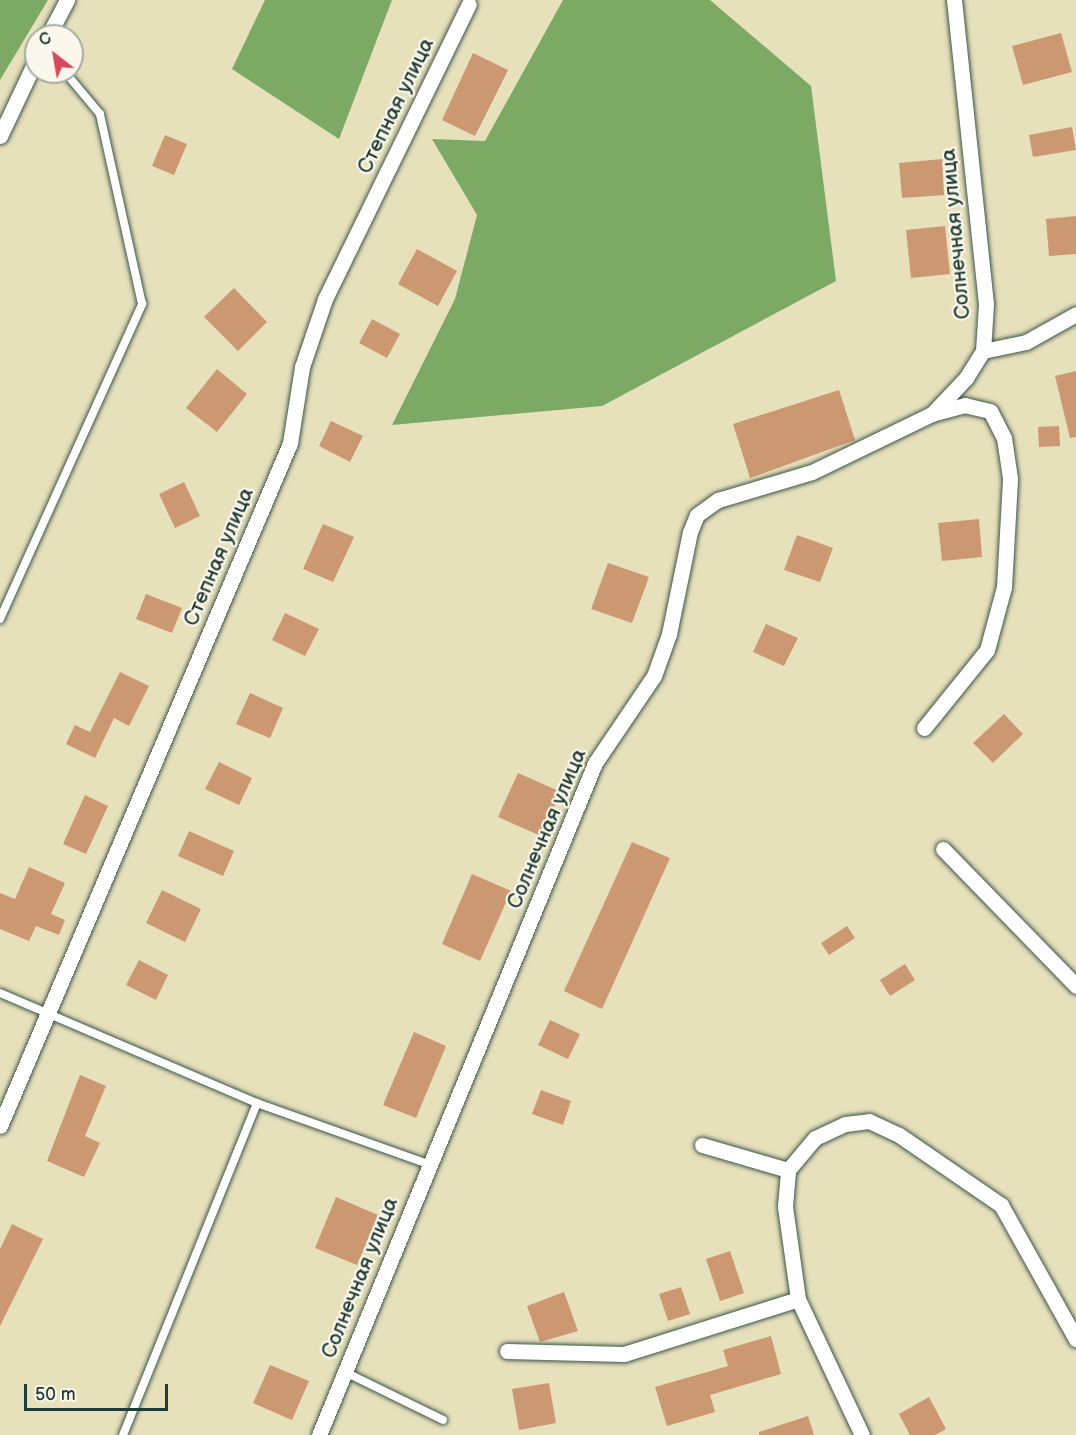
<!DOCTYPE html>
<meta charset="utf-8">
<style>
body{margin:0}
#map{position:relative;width:1076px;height:1435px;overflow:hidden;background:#e6e0bb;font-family:"Balsamiq Sans",sans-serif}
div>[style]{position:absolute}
.forest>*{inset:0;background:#7caa64}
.building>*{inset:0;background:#cc9872}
.roads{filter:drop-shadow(0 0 2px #3d5548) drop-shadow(0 0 2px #3d5548)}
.lane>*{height:8px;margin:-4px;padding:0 4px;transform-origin:4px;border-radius:4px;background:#fff}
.street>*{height:15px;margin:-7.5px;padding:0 7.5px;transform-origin:7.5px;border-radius:7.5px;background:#fff}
span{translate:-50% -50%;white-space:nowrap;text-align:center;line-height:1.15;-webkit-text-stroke:4.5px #fbf7ec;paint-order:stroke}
.street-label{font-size:21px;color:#1f3d34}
.north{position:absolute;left:24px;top:24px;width:60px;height:60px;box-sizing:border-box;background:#fbf7ec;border:2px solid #a3ada2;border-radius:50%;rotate:329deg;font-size:16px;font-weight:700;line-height:24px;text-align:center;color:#1f3d34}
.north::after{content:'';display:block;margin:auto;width:21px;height:27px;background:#d1495b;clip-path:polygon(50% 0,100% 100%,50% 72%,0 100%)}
.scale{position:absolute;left:24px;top:1384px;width:144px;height:27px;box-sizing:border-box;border:3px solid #1f3d34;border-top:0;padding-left:8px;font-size:18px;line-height:21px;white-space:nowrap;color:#1f3d34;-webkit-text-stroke:4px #fbf7ec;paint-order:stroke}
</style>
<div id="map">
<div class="forest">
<div style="clip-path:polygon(0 0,48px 0,0 80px)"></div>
<div style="clip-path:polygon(265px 0,392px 0,339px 139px,232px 69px)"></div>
<div style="clip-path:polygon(563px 0,710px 0,811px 86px,836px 281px,602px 406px,392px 425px,455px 299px,477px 215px,432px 139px,485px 141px)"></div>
</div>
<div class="building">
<div style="clip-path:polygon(1061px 33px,1072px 72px,1023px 85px,1012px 46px)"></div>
<div style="clip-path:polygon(473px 53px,508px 70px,475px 136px,442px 120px)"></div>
<div style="clip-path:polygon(1072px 127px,1076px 150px,1033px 157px,1029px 135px)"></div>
<div style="clip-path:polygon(165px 135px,187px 144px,174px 175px,152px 166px)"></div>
<div style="clip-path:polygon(942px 159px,944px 195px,902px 198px,899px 163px)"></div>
<div style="clip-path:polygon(1076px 216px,1076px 254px,1049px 256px,1046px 219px)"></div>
<div style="clip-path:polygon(945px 226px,950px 274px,911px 278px,906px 230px)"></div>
<div style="clip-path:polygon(417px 249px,457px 271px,438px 306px,398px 284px)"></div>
<div style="clip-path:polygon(234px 288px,267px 322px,238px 351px,204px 317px)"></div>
<div style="clip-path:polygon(372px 319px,400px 334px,387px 358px,359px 343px)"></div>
<div style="clip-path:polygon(217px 369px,247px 394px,217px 432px,186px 408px)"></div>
<div style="clip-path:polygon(1076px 371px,1076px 437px,1070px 438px,1055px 376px)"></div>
<div style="clip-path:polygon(839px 390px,855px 440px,750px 478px,733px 424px)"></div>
<div style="clip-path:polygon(331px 421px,363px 436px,350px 462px,319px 446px)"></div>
<div style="clip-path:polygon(1059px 426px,1060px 446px,1039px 447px,1038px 427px)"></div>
<div style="clip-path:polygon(184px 482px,200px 516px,175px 528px,159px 494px)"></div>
<div style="clip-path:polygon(979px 519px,982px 557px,942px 561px,938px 523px)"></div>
<div style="clip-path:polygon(323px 524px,354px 537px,333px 582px,303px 569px)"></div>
<div style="clip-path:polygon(797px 535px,833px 548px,820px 582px,784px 570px)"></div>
<div style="clip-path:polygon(608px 563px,649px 577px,632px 623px,591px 609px)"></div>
<div style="clip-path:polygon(146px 594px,182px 608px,172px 633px,136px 619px)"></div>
<div style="clip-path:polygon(285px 613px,319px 629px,305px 656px,272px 640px)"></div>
<div style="clip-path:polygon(766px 624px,798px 638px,784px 666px,753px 652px)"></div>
<div style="clip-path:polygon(120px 672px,149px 686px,129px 726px,114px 718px,95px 758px,66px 744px,75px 725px,90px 732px)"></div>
<div style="clip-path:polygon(250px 693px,283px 708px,270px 738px,236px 724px)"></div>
<div style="clip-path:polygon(1004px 714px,1023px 734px,993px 763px,973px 743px)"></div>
<div style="clip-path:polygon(219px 762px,252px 778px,239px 805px,205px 789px)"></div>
<div style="clip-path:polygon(518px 773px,561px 792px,541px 836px,498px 817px)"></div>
<div style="clip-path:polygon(85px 795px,108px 806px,86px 854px,63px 844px)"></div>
<div style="clip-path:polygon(189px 831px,234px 851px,223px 876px,178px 856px)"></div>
<div style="clip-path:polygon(632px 842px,670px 858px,602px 1009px,564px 991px)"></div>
<div style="clip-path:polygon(29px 867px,65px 883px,51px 914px,65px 920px,59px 935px,36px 926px,29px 941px,0 929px,0 893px,15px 899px)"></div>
<div style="clip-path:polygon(472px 874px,511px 891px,480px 961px,442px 944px)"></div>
<div style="clip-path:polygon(162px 890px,201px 909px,185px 942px,146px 923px)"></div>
<div style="clip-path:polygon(847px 926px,855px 938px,829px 955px,821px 943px)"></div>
<div style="clip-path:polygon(139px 960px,168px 975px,156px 1000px,126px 985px)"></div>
<div style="clip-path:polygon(905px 964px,915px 980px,890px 996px,880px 980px)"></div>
<div style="clip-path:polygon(550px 1020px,580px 1034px,568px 1059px,538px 1045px)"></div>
<div style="clip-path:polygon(414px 1032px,446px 1046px,416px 1118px,383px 1105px)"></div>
<div style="clip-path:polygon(80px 1075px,106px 1086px,85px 1136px,100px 1143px,84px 1177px,47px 1161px)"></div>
<div style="clip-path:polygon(541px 1090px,571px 1101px,563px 1125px,532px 1114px)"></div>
<div style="clip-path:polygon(336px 1197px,378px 1215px,357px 1265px,315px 1248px)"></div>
<div style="clip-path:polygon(12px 1224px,43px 1239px,0 1326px,0 1249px)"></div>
<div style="clip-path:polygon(730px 1251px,744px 1293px,720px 1301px,706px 1259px)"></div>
<div style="clip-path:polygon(681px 1287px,690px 1314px,668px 1321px,659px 1294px)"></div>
<div style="clip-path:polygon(564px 1292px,578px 1331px,540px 1342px,527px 1306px)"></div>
<div style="clip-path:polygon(771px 1336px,781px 1374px,710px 1395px,715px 1412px,667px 1426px,655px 1387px,728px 1366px,723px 1350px)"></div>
<div style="clip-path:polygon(270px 1365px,309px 1381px,292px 1420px,253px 1403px)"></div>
<div style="clip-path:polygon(549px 1383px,556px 1423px,519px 1430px,512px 1389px)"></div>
<div style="clip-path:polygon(929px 1397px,946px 1429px,935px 1435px,910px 1435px,899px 1414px)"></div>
<div style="clip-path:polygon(808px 1416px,814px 1435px,759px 1435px,759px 1432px)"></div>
</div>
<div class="roads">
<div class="lane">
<div style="left:0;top:619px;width:346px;rotate:-65.7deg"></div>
<div style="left:142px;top:304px;width:195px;rotate:-102.5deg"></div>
<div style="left:100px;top:114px;width:55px;rotate:-129.8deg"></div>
<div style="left:0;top:993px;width:280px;rotate:23.2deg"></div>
<div style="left:257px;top:1103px;width:182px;rotate:19.6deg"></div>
<div style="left:345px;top:1372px;width:109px;rotate:26.1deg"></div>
<div style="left:123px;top:1435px;width:358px;rotate:-68deg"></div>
</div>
<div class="street">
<div style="left:48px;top:36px;width:41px;rotate:-62.2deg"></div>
<div style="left:0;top:136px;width:84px;rotate:-64.7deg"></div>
<div style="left:983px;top:351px;width:44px;rotate:-11.8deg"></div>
<div style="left:1026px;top:342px;width:57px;rotate:-29.2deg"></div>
<div style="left:924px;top:728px;width:100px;rotate:-51.1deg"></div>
<div style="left:987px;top:650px;width:65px;rotate:-74.9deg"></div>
<div style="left:1004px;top:587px;width:109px;rotate:-86.8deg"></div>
<div style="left:1010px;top:478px;width:40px;rotate:-98.5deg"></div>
<div style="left:1004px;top:438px;width:30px;rotate:-117deg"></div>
<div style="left:990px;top:411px;width:26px;rotate:-167deg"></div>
<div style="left:965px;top:405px;width:34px;rotate:165deg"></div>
<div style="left:943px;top:849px;width:191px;rotate:45.8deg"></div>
<div style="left:0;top:1126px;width:742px;rotate:-66.99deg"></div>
<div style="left:290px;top:443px;width:77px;rotate:-81deg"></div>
<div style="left:302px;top:367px;width:72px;rotate:-71.3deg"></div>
<div style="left:325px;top:299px;width:328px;rotate:-64deg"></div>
<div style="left:702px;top:1145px;width:90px;rotate:16.2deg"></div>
<div style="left:507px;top:1351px;width:117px;rotate:1.5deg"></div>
<div style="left:624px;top:1354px;width:182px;rotate:-17.5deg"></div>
<div style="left:319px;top:1435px;width:726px;rotate:-67.67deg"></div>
<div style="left:595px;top:763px;width:105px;rotate:-55.9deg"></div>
<div style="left:654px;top:676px;width:45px;rotate:-70.3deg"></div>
<div style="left:669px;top:634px;width:104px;rotate:-78.4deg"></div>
<div style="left:690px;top:532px;width:18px;rotate:-68deg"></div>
<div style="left:697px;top:515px;width:26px;rotate:-36deg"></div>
<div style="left:718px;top:500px;width:98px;rotate:-16.6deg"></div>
<div style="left:812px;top:472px;width:133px;rotate:-25.8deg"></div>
<div style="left:932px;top:414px;width:50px;rotate:-46.6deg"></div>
<div style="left:966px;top:378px;width:32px;rotate:-58deg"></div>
<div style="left:983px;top:351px;width:47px;rotate:-86.3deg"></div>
<div style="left:986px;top:304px;width:306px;rotate:-96deg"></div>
<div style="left:862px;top:1435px;width:150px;rotate:-115.2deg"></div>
<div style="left:798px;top:1299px;width:94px;rotate:-98deg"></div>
<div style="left:785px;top:1206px;width:36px;rotate:-85deg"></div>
<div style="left:788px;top:1170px;width:42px;rotate:-49.8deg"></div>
<div style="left:815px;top:1138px;width:33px;rotate:-25deg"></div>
<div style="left:845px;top:1124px;width:24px;rotate:-7deg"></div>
<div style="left:869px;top:1121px;width:33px;rotate:25deg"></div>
<div style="left:899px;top:1135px;width:124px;rotate:34.5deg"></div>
<div style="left:1001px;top:1205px;width:154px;rotate:60.8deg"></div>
</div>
</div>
<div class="street-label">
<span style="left:396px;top:106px;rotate:-64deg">Степная улица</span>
<span style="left:956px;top:234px;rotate:-95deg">Солнечная улица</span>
<span style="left:219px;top:557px;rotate:-67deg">Степная улица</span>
<span style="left:547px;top:829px;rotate:-67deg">Солнечная улица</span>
<span style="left:360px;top:1278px;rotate:-68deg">Солнечная улица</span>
</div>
<div class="north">С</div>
<div class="scale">50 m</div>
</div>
